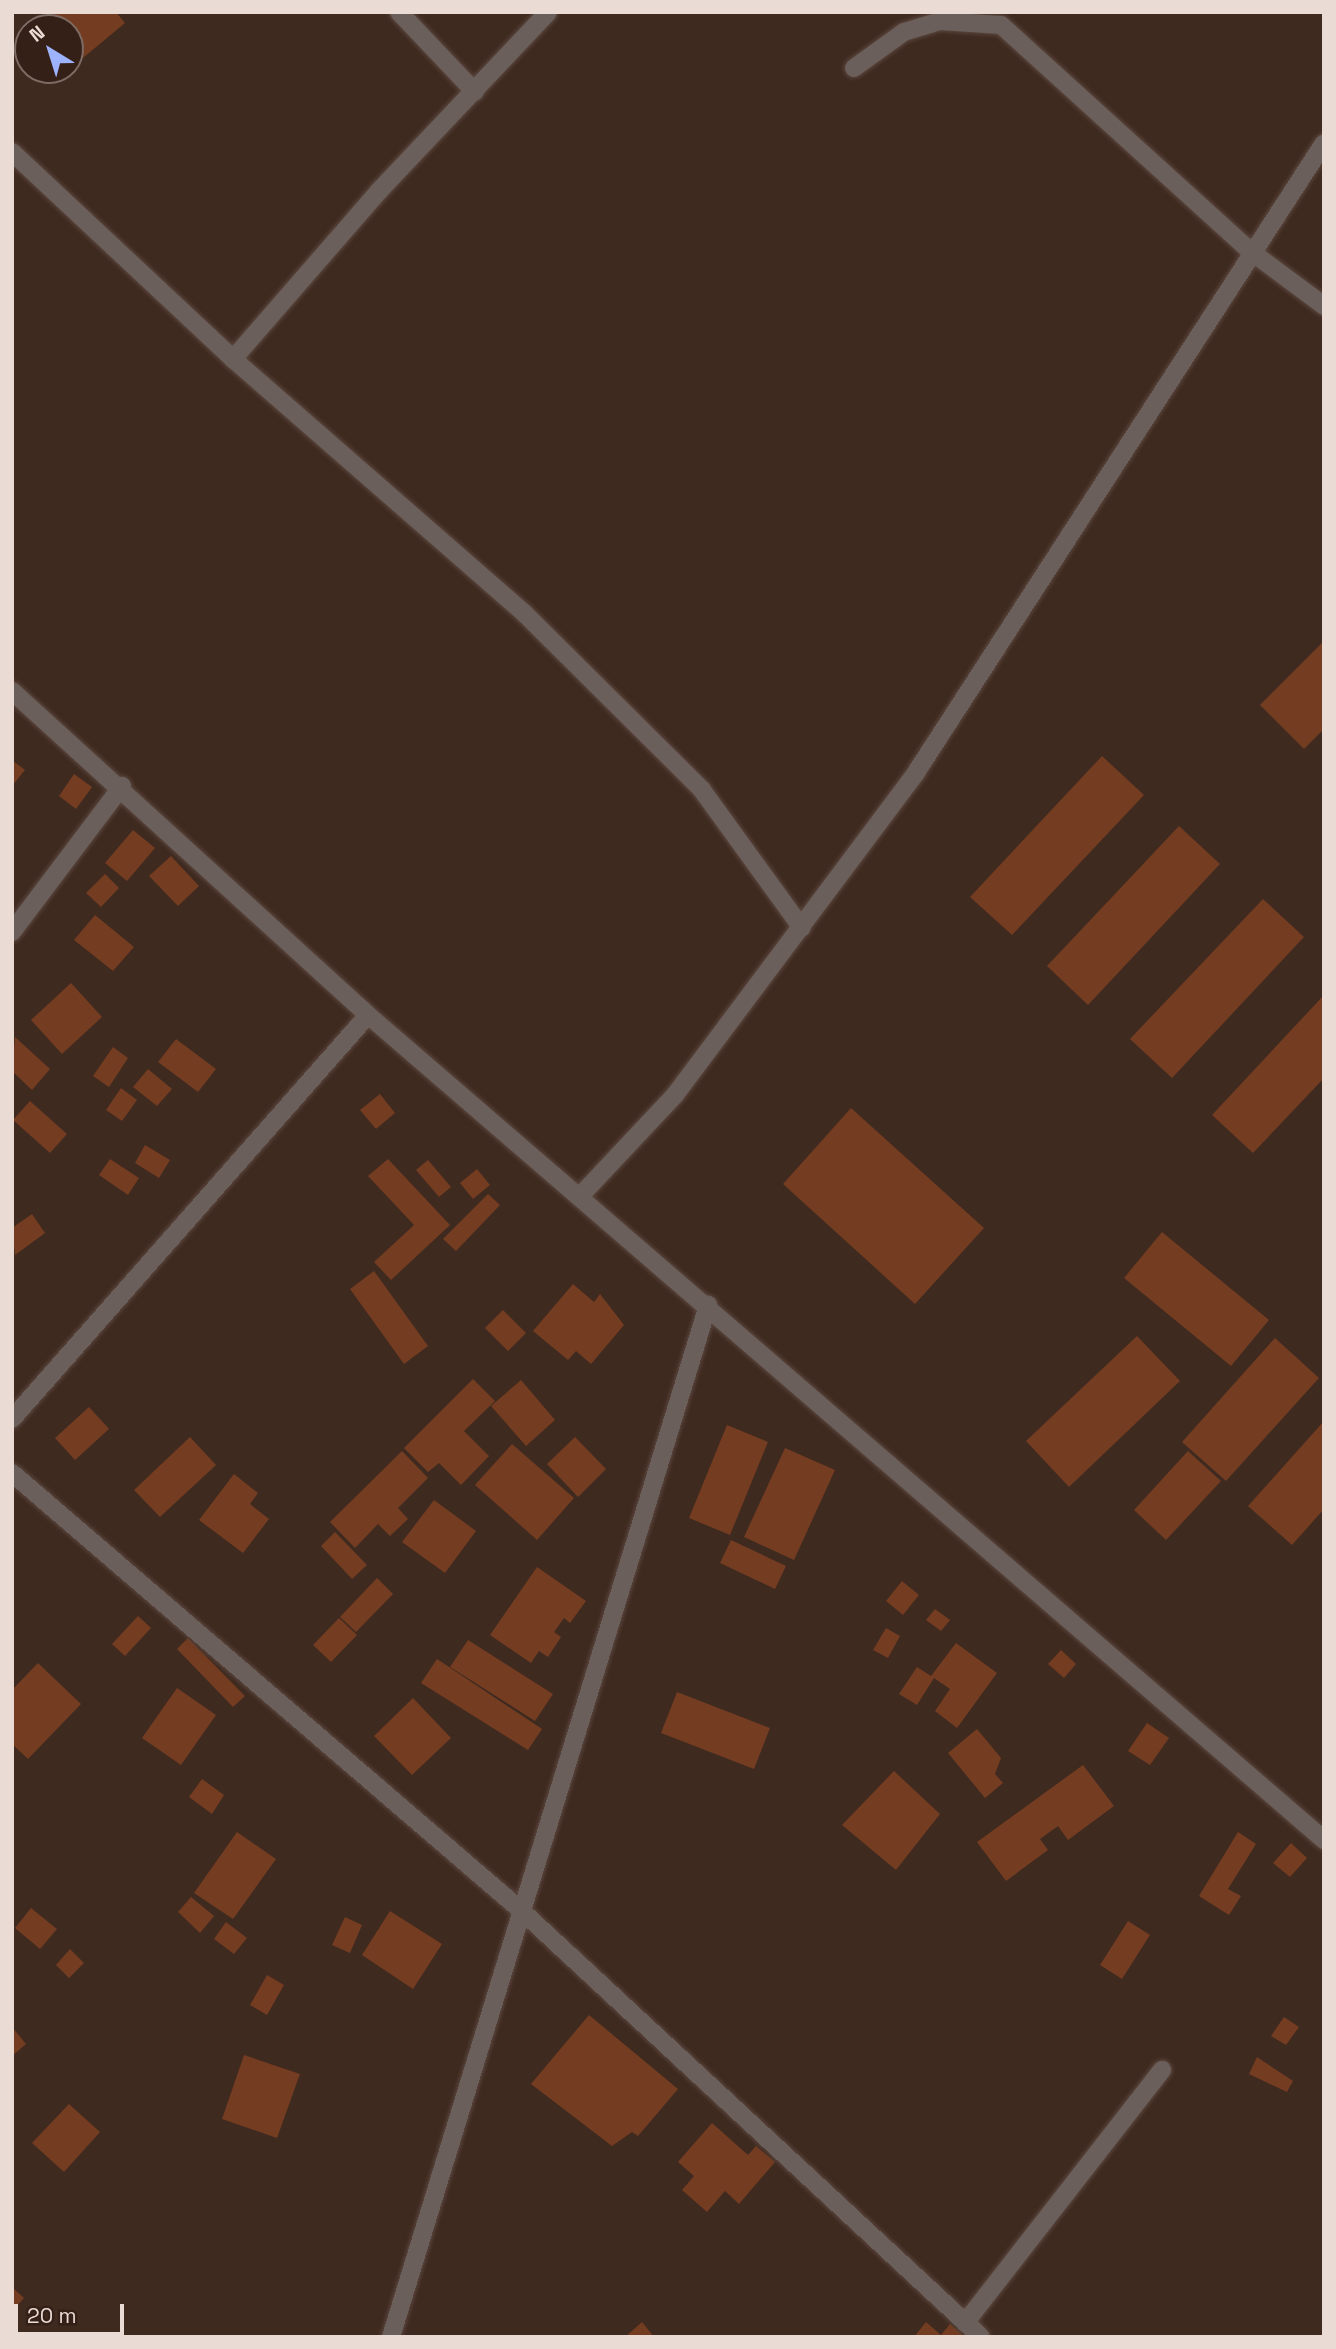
<!DOCTYPE html>
<style>
body{margin:0}
#map{position:relative;width:1336px;height:2349px;overflow:hidden;background:#3f2a20;font-family:"Space Grotesk",sans-serif}
div>[style]{position:absolute}
.building>*{inset:0;background:#743c21}
.roads{filter:drop-shadow(0 0 2px #5a463d) drop-shadow(0 0 2px #5a463d)}
.minor>*{height:18px;margin:-9px;padding:0 9px;transform-origin:9px;border-radius:9px;background:#6a5f5a}
span{translate:-50% -50%;white-space:nowrap;text-align:center;line-height:1.15;-webkit-text-stroke:5px #352017;paint-order:stroke}
.frame{position:absolute;inset:0;border:14px solid #eadbd5;pointer-events:none}
.north{position:absolute;left:14px;top:14px;width:70px;height:70px;box-sizing:border-box;background:#352017;border:2px solid #7d6b63;border-radius:50%;rotate:322deg;font-size:19px;font-weight:700;line-height:28px;text-align:center;color:#eadbd5}
.north::after{content:'';display:block;margin:auto;width:24px;height:32px;background:#9eb3fd;clip-path:polygon(50% 0,100% 100%,50% 72%,0 100%)}
.scale{position:absolute;left:14px;top:2304px;width:110px;height:32px;box-sizing:border-box;border:4px solid #eadbd5;border-top:0;padding-left:9px;font-size:21px;line-height:24px;white-space:nowrap;color:#eadbd5;-webkit-text-stroke:5px #352017;paint-order:stroke}
</style>
<div id="map">
<div class="building">
<div style="clip-path:polygon(57px 12px,116px 12px,125px 23px,72px 67px,70px 28px,38px 28px)"></div>
<div style="clip-path:polygon(1324px 641px,1324px 729px,1304px 749px,1260px 705px)"></div>
<div style="clip-path:polygon(1102px 756px,1144px 795px,1012px 935px,970px 897px)"></div>
<div style="clip-path:polygon(12px 760px,25px 770px,12px 786px)"></div>
<div style="clip-path:polygon(74px 774px,92px 787px,76px 809px,59px 796px)"></div>
<div style="clip-path:polygon(1179px 826px,1220px 864px,1088px 1005px,1047px 966px)"></div>
<div style="clip-path:polygon(133px 830px,155px 848px,127px 881px,105px 863px)"></div>
<div style="clip-path:polygon(171px 856px,199px 886px,178px 906px,149px 876px)"></div>
<div style="clip-path:polygon(105px 874px,119px 888px,101px 907px,86px 893px)"></div>
<div style="clip-path:polygon(1263px 899px,1304px 937px,1172px 1078px,1130px 1039px)"></div>
<div style="clip-path:polygon(95px 915px,134px 947px,113px 971px,74px 940px)"></div>
<div style="clip-path:polygon(71px 983px,102px 1017px,62px 1054px,31px 1020px)"></div>
<div style="clip-path:polygon(1324px 995px,1324px 1078px,1253px 1153px,1212px 1115px)"></div>
<div style="clip-path:polygon(15px 1037px,50px 1069px,32px 1090px,12px 1071px)"></div>
<div style="clip-path:polygon(176px 1039px,216px 1069px,198px 1092px,158px 1062px)"></div>
<div style="clip-path:polygon(113px 1047px,128px 1058px,109px 1087px,93px 1076px)"></div>
<div style="clip-path:polygon(148px 1069px,172px 1089px,157px 1106px,133px 1087px)"></div>
<div style="clip-path:polygon(121px 1088px,137px 1100px,122px 1121px,106px 1110px)"></div>
<div style="clip-path:polygon(380px 1094px,395px 1113px,376px 1129px,360px 1110px)"></div>
<div style="clip-path:polygon(30px 1101px,67px 1134px,50px 1153px,13px 1120px)"></div>
<div style="clip-path:polygon(851px 1108px,984px 1228px,915px 1304px,783px 1184px)"></div>
<div style="clip-path:polygon(145px 1145px,170px 1160px,159px 1178px,135px 1163px)"></div>
<div style="clip-path:polygon(110px 1159px,139px 1178px,128px 1195px,99px 1175px)"></div>
<div style="clip-path:polygon(388px 1159px,450px 1225px,391px 1280px,374px 1262px,414px 1225px,368px 1176px)"></div>
<div style="clip-path:polygon(428px 1160px,451px 1187px,439px 1197px,416px 1170px)"></div>
<div style="clip-path:polygon(477px 1169px,490px 1185px,473px 1199px,460px 1183px)"></div>
<div style="clip-path:polygon(488px 1194px,500px 1205px,456px 1251px,443px 1239px)"></div>
<div style="clip-path:polygon(32px 1214px,45px 1233px,15px 1255px,12px 1228px)"></div>
<div style="clip-path:polygon(1162px 1232px,1269px 1320px,1231px 1366px,1124px 1278px)"></div>
<div style="clip-path:polygon(374px 1271px,428px 1346px,404px 1364px,350px 1289px)"></div>
<div style="clip-path:polygon(573px 1284px,594px 1302px,600px 1294px,624px 1325px,591px 1364px,576px 1351px,568px 1360px,533px 1331px)"></div>
<div style="clip-path:polygon(503px 1310px,526px 1333px,508px 1351px,485px 1328px)"></div>
<div style="clip-path:polygon(1137px 1336px,1180px 1381px,1069px 1487px,1026px 1441px)"></div>
<div style="clip-path:polygon(1275px 1338px,1319px 1378px,1226px 1481px,1182px 1442px)"></div>
<div style="clip-path:polygon(473px 1379px,495px 1401px,464px 1431px,489px 1456px,461px 1485px,439px 1463px,428px 1472px,404px 1448px)"></div>
<div style="clip-path:polygon(521px 1380px,555px 1420px,526px 1446px,491px 1406px)"></div>
<div style="clip-path:polygon(89px 1407px,109px 1429px,75px 1460px,55px 1438px)"></div>
<div style="clip-path:polygon(1324px 1421px,1324px 1509px,1292px 1545px,1248px 1506px)"></div>
<div style="clip-path:polygon(727px 1425px,768px 1442px,730px 1535px,689px 1518px)"></div>
<div style="clip-path:polygon(190px 1437px,216px 1465px,160px 1517px,134px 1490px)"></div>
<div style="clip-path:polygon(575px 1437px,606px 1469px,578px 1497px,547px 1464px)"></div>
<div style="clip-path:polygon(512px 1444px,574px 1498px,537px 1540px,475px 1485px)"></div>
<div style="clip-path:polygon(785px 1448px,835px 1470px,794px 1560px,744px 1537px)"></div>
<div style="clip-path:polygon(402px 1451px,428px 1478px,398px 1508px,408px 1519px,390px 1536px,378px 1524px,355px 1548px,330px 1522px)"></div>
<div style="clip-path:polygon(1188px 1451px,1221px 1481px,1166px 1540px,1134px 1510px)"></div>
<div style="clip-path:polygon(234px 1474px,258px 1493px,250px 1504px,269px 1519px,243px 1553px,199px 1520px)"></div>
<div style="clip-path:polygon(434px 1500px,476px 1531px,445px 1573px,402px 1542px)"></div>
<div style="clip-path:polygon(335px 1532px,367px 1565px,352px 1579px,321px 1546px)"></div>
<div style="clip-path:polygon(731px 1540px,786px 1566px,775px 1589px,720px 1563px)"></div>
<div style="clip-path:polygon(537px 1567px,586px 1601px,570px 1623px,564px 1618px,554px 1632px,561px 1637px,548px 1657px,539px 1651px,531px 1663px,490px 1635px)"></div>
<div style="clip-path:polygon(377px 1578px,393px 1594px,356px 1632px,340px 1617px)"></div>
<div style="clip-path:polygon(902px 1581px,919px 1595px,903px 1615px,886px 1601px)"></div>
<div style="clip-path:polygon(935px 1609px,950px 1620px,941px 1631px,926px 1620px)"></div>
<div style="clip-path:polygon(138px 1616px,151px 1628px,125px 1656px,112px 1644px)"></div>
<div style="clip-path:polygon(339px 1618px,357px 1635px,331px 1662px,313px 1645px)"></div>
<div style="clip-path:polygon(886px 1628px,900px 1636px,888px 1658px,873px 1650px)"></div>
<div style="clip-path:polygon(188px 1638px,245px 1696px,233px 1707px,177px 1649px)"></div>
<div style="clip-path:polygon(468px 1640px,553px 1694px,535px 1721px,450px 1667px)"></div>
<div style="clip-path:polygon(956px 1643px,997px 1673px,957px 1728px,935px 1711px,950px 1689px,934px 1678px,917px 1705px,899px 1694px,917px 1667px,931px 1676px)"></div>
<div style="clip-path:polygon(1061px 1650px,1076px 1664px,1064px 1678px,1048px 1664px)"></div>
<div style="clip-path:polygon(437px 1659px,542px 1729px,528px 1750px,421px 1683px)"></div>
<div style="clip-path:polygon(38px 1663px,81px 1704px,28px 1759px,12px 1744px,12px 1690px)"></div>
<div style="clip-path:polygon(177px 1688px,216px 1715px,181px 1765px,142px 1738px)"></div>
<div style="clip-path:polygon(677px 1692px,770px 1728px,754px 1769px,661px 1733px)"></div>
<div style="clip-path:polygon(413px 1698px,451px 1738px,412px 1775px,374px 1736px)"></div>
<div style="clip-path:polygon(1147px 1723px,1169px 1738px,1150px 1765px,1128px 1751px)"></div>
<div style="clip-path:polygon(977px 1729px,1001px 1758px,995px 1774px,1003px 1783px,985px 1798px,948px 1753px)"></div>
<div style="clip-path:polygon(1083px 1765px,1114px 1806px,1068px 1840px,1058px 1826px,1040px 1839px,1048px 1850px,1006px 1881px,977px 1842px)"></div>
<div style="clip-path:polygon(894px 1771px,940px 1814px,896px 1870px,842px 1825px)"></div>
<div style="clip-path:polygon(202px 1779px,224px 1795px,212px 1814px,189px 1797px)"></div>
<div style="clip-path:polygon(237px 1832px,276px 1859px,233px 1919px,194px 1893px)"></div>
<div style="clip-path:polygon(1238px 1832px,1256px 1844px,1228px 1889px,1241px 1896px,1229px 1915px,1199px 1896px)"></div>
<div style="clip-path:polygon(1291px 1843px,1307px 1858px,1290px 1877px,1273px 1863px)"></div>
<div style="clip-path:polygon(191px 1897px,214px 1916px,200px 1933px,178px 1912px)"></div>
<div style="clip-path:polygon(31px 1908px,57px 1929px,40px 1949px,15px 1928px)"></div>
<div style="clip-path:polygon(390px 1911px,442px 1944px,413px 1989px,362px 1955px)"></div>
<div style="clip-path:polygon(345px 1917px,362px 1925px,350px 1953px,332px 1945px)"></div>
<div style="clip-path:polygon(1128px 1921px,1150px 1935px,1122px 1979px,1100px 1965px)"></div>
<div style="clip-path:polygon(226px 1922px,247px 1938px,234px 1954px,214px 1939px)"></div>
<div style="clip-path:polygon(70px 1949px,84px 1963px,69px 1978px,56px 1965px)"></div>
<div style="clip-path:polygon(267px 1975px,284px 1985px,267px 2015px,250px 2005px)"></div>
<div style="clip-path:polygon(589px 2015px,678px 2089px,638px 2136px,632px 2132px,612px 2146px,531px 2084px)"></div>
<div style="clip-path:polygon(1284px 2017px,1299px 2027px,1286px 2045px,1271px 2036px)"></div>
<div style="clip-path:polygon(12px 2027px,26px 2044px,12px 2056px)"></div>
<div style="clip-path:polygon(244px 2055px,300px 2074px,277px 2138px,222px 2119px)"></div>
<div style="clip-path:polygon(1257px 2057px,1293px 2081px,1287px 2092px,1249px 2074px)"></div>
<div style="clip-path:polygon(69px 2104px,100px 2132px,64px 2172px,32px 2143px)"></div>
<div style="clip-path:polygon(712px 2123px,748px 2155px,756px 2146px,775px 2162px,739px 2204px,725px 2191px,707px 2212px,682px 2190px,694px 2176px,678px 2162px)"></div>
<div style="clip-path:polygon(12px 2287px,24px 2298px,12px 2311px)"></div>
<div style="clip-path:polygon(642px 2322px,654px 2337px,625px 2337px)"></div>
<div style="clip-path:polygon(926px 2322px,941px 2335px,950px 2324px,965px 2337px,914px 2337px)"></div>
</div>
<div class="roads">
<div class="minor">
<div style="left:399px;top:12px;width:110px;rotate:46.5deg"></div>
<div style="left:854px;top:68px;width:62px;rotate:-35.8deg"></div>
<div style="left:904px;top:32px;width:38px;rotate:-17deg"></div>
<div style="left:940px;top:21px;width:61px;rotate:3.8deg"></div>
<div style="left:1001px;top:25px;width:335px;rotate:42.2deg"></div>
<div style="left:1249px;top:250px;width:94px;rotate:36.7deg"></div>
<div style="left:12px;top:152px;width:303px;rotate:43.1deg"></div>
<div style="left:233px;top:359px;width:386px;rotate:41.1deg"></div>
<div style="left:524px;top:613px;width:251px;rotate:44.8deg"></div>
<div style="left:702px;top:790px;width:170px;rotate:54.1deg"></div>
<div style="left:233px;top:359px;width:223px;rotate:-49deg"></div>
<div style="left:379px;top:191px;width:246px;rotate:-46.6deg"></div>
<div style="left:12px;top:691px;width:481px;rotate:42.3deg"></div>
<div style="left:368px;top:1015px;width:1263px;rotate:40.79deg"></div>
<div style="left:12px;top:932px;width:183px;rotate:-53deg"></div>
<div style="left:582px;top:1194px;width:136px;rotate:-46.8deg"></div>
<div style="left:675px;top:1095px;width:404px;rotate:-53.2deg"></div>
<div style="left:917px;top:771px;width:748px;rotate:-57.05deg"></div>
<div style="left:12px;top:1419px;width:538px;rotate:-48.61deg"></div>
<div style="left:12px;top:1473px;width:675px;rotate:40.67deg"></div>
<div style="left:524px;top:1913px;width:623px;rotate:42.85deg"></div>
<div style="left:965px;top:2323px;width:321px;rotate:-52.1deg"></div>
<div style="left:391px;top:2337px;width:1080px;rotate:-72.92deg"></div>
</div>
</div>
<div class="frame"></div>
<div class="north">N</div>
<div class="scale">20 m</div>
</div>
